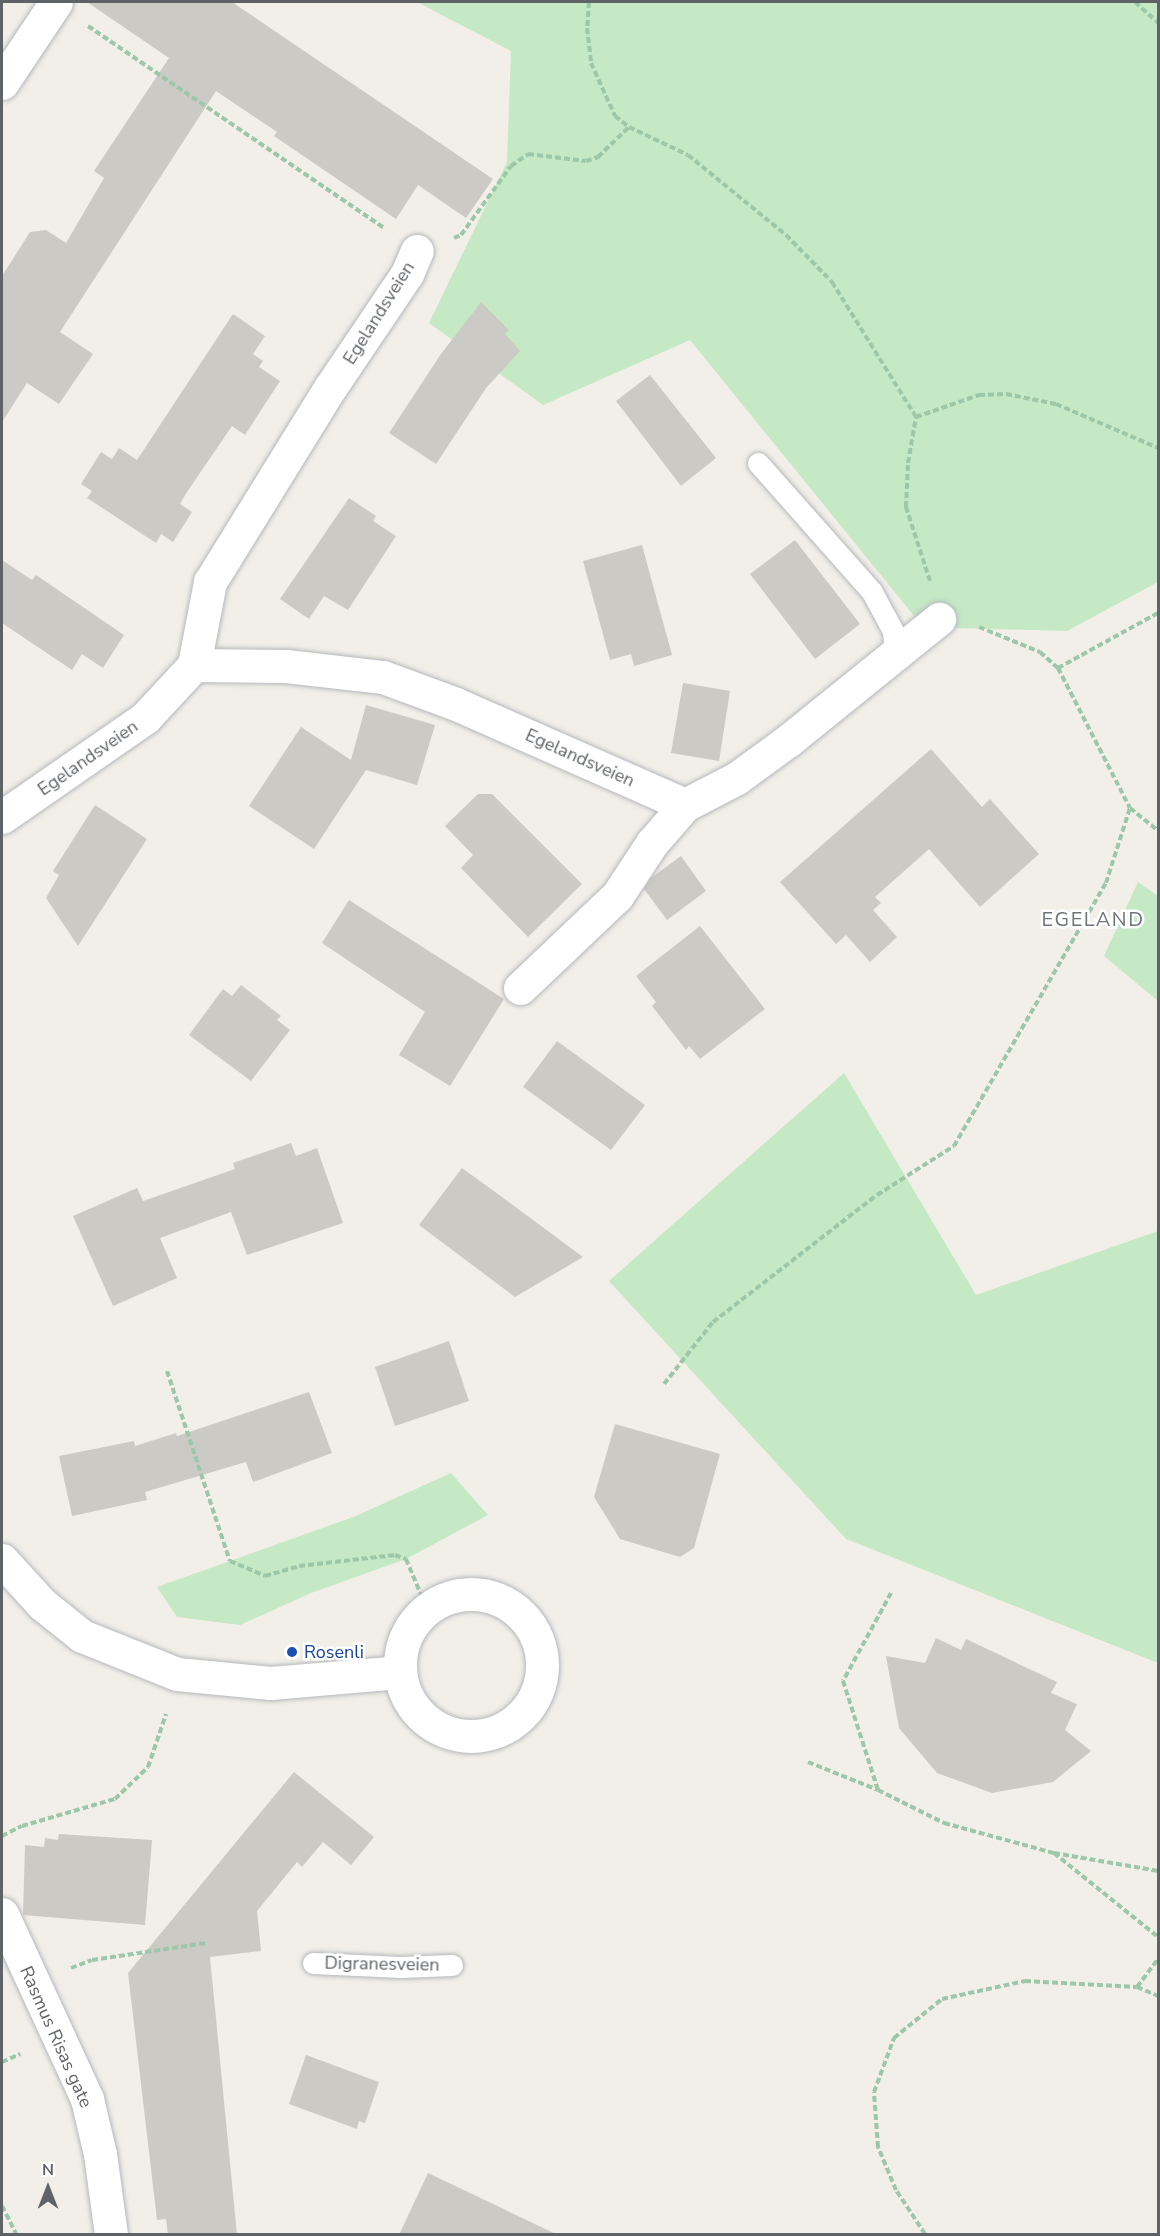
<!DOCTYPE html>
<style>
body{margin:0}
#map{position:relative;width:1160px;height:2236px;overflow:hidden;background:#f1efe8;font-family:"Nunito Sans",sans-serif}
div>[style]{position:absolute}
.green>*{inset:0;background:#c5e8c5}
.building>*{inset:0;background:#cccac5}
.path>*{height:4px;margin-top:-2px;transform-origin:0;background:repeating-linear-gradient(90deg,#9cc7a9 0 6px,transparent 0 9px)}
.roads{filter:drop-shadow(0 0 2px #b5b8bc) drop-shadow(0 0 2px #b5b8bc)}
.lane>*{height:21px;margin:-10.5px;padding:0 10.5px;transform-origin:10.5px;border-radius:10.5px;background:#fff}
.street>*{height:33px;margin:-16.5px;padding:0 16.5px;transform-origin:16.5px;border-radius:16.5px;background:#fff}
.secondary>*{height:33px;margin:-16.5px;padding:0 16.5px;transform-origin:16.5px;border-radius:16.5px;background:#fff}
.secondary>.ring{margin:-16.5px;padding:0;box-sizing:content-box;background:none;border:33px solid #fff;border-radius:50%}
.dots>*{width:16px;height:16px;translate:-50% -50%;box-sizing:border-box;border:3px solid #fff;border-radius:50%}
span{translate:-50% -50%;white-space:nowrap;text-align:center;line-height:1.15;-webkit-text-stroke:5px #fff;paint-order:stroke}
.street-label{font-size:18px;color:#5f6368}
.transit-label{font-size:18px;color:#164399}
.left{translate:0 -50%;text-align:left}
.neighbourhood-label{font-size:20px;color:#70757a;letter-spacing:1.5px}
.frame{position:absolute;inset:0;border:3px solid #5f6368;pointer-events:none}
.north{position:absolute;left:18px;top:2158px;width:60px;height:60px;-webkit-text-stroke:4px #fff;paint-order:stroke;rotate:0deg;font-size:16px;font-weight:700;line-height:24px;text-align:center;color:#5f6368}
.north::after{content:'';display:block;margin:auto;width:21px;height:27px;background:#5f6368;clip-path:polygon(50% 0,100% 100%,50% 72%,0 100%)}
</style>
<div id="map">
<div class="green">
<div style="clip-path:polygon(417px 2px,1158px 2px,1158px 582px,1067px 631px,923px 627px,690px 340px,543px 405px,429px 323px,507px 162px,511px 51px)"></div>
<div style="clip-path:polygon(1138px 882px,1158px 896px,1158px 1001px,1104px 956px)"></div>
<div style="clip-path:polygon(844px 1073px,976px 1295px,1158px 1231px,1158px 1663px,846px 1539px,609px 1281px)"></div>
<div style="clip-path:polygon(451px 1473px,488px 1515px,406px 1559px,311px 1593px,240px 1625px,177px 1617px,157px 1587px,356px 1516px)"></div>
</div>
<div class="building">
<div style="clip-path:polygon(87px 2px,232px 2px,493px 179px,466px 218px,418px 185px,396px 219px,274px 136px,277px 132px,216px 91px,60px 332px,93px 354px,59px 404px,27px 383px,2px 422px,2px 276px,30px 232px,46px 230px,66px 243px,104px 178px,94px 171px,169px 58px)"></div>
<div style="clip-path:polygon(481px 302px,509px 330px,505px 334px,520px 351px,486px 388px,436px 464px,389px 433px,441px 354px)"></div>
<div style="clip-path:polygon(233px 314px,265px 336px,253px 354px,263px 361px,259px 367px,280px 381px,245px 435px,232px 426px,187px 492px,180px 504px,192px 512px,173px 542px,161px 534px,156px 543px,87px 498px,92px 491px,81px 484px,101px 452px,112px 459px,119px 448px,137px 460px)"></div>
<div style="clip-path:polygon(650px 375px,716px 458px,681px 486px,616px 401px)"></div>
<div style="clip-path:polygon(349px 498px,376px 516px,373px 521px,396px 536px,348px 610px,324px 596px,309px 619px,280px 599px)"></div>
<div style="clip-path:polygon(795px 540px,860px 624px,815px 659px,750px 574px)"></div>
<div style="clip-path:polygon(642px 545px,672px 655px,634px 666px,631px 654px,610px 660px,583px 561px)"></div>
<div style="clip-path:polygon(2px 560px,32px 580px,36px 575px,124px 635px,103px 668px,82px 654px,72px 670px,2px 623px)"></div>
<div style="clip-path:polygon(683px 683px,730px 691px,719px 761px,671px 753px)"></div>
<div style="clip-path:polygon(366px 705px,435px 725px,417px 785px,366px 770px,314px 849px,249px 806px,301px 727px,351px 760px)"></div>
<div style="clip-path:polygon(931px 749px,982px 807px,990px 799px,1039px 854px,980px 907px,929px 849px,875px 897px,881px 903px,873px 910px,897px 937px,870px 962px,846px 935px,836px 944px,780px 882px)"></div>
<div style="clip-path:polygon(478px 794px,492px 794px,582px 884px,528px 937px,461px 868px,473px 855px,445px 826px)"></div>
<div style="clip-path:polygon(95px 805px,147px 839px,78px 946px,46px 898px,59px 875px,53px 871px)"></div>
<div style="clip-path:polygon(681px 856px,706px 891px,667px 920px,644px 889px,651px 878px)"></div>
<div style="clip-path:polygon(349px 900px,504px 999px,450px 1086px,399px 1055px,425px 1012px,322px 943px)"></div>
<div style="clip-path:polygon(700px 926px,765px 1009px,700px 1059px,689px 1046px,686px 1050px,652px 1006px,656px 1002px,636px 976px)"></div>
<div style="clip-path:polygon(241px 985px,281px 1016px,277px 1020px,290px 1030px,251px 1081px,189px 1035px,223px 989px,232px 996px)"></div>
<div style="clip-path:polygon(557px 1041px,645px 1105px,611px 1150px,523px 1087px)"></div>
<div style="clip-path:polygon(291px 1143px,296px 1156px,317px 1148px,343px 1223px,247px 1255px,231px 1212px,160px 1238px,177px 1278px,113px 1306px,73px 1216px,137px 1188px,143px 1201px,235px 1169px,233px 1163px)"></div>
<div style="clip-path:polygon(462px 1168px,502px 1197px,583px 1257px,515px 1297px,419px 1225px)"></div>
<div style="clip-path:polygon(449px 1341px,469px 1401px,395px 1426px,375px 1367px)"></div>
<div style="clip-path:polygon(309px 1392px,332px 1453px,253px 1482px,246px 1462px,145px 1492px,147px 1500px,72px 1516px,59px 1456px,134px 1441px,135px 1446px,176px 1433px,177px 1436px)"></div>
<div style="clip-path:polygon(615px 1424px,720px 1454px,694px 1548px,680px 1557px,620px 1539px,594px 1497px)"></div>
<div style="clip-path:polygon(936px 1638px,961px 1650px,966px 1639px,1057px 1682px,1051px 1693px,1077px 1704px,1065px 1730px,1091px 1751px,1053px 1782px,992px 1793px,937px 1773px,899px 1728px,886px 1656px,925px 1663px)"></div>
<div style="clip-path:polygon(294px 1772px,374px 1837px,351px 1865px,323px 1842px,302px 1867px,297px 1862px,257px 1911px,261px 1951px,210px 1957px,237px 2235px,168px 2235px,166px 2219px,157px 2220px,128px 1973px)"></div>
<div style="clip-path:polygon(59px 1834px,152px 1840px,145px 1925px,23px 1915px,25px 1845px,44px 1847px,45px 1838px,58px 1840px)"></div>
<div style="clip-path:polygon(306px 2055px,379px 2082px,365px 2123px,359px 2121px,357px 2129px,289px 2104px)"></div>
<div style="clip-path:polygon(428px 2173px,558px 2235px,399px 2235px)"></div>
</div>
<div class="path">
<div style="left:589px;top:2px;width:26px;rotate:94deg"></div>
<div style="left:587px;top:28px;width:35px;rotate:83deg"></div>
<div style="left:591px;top:63px;width:58px;rotate:65.6deg"></div>
<div style="left:615px;top:116px;width:18px;rotate:38deg"></div>
<div style="left:629px;top:127px;width:65px;rotate:25.4deg"></div>
<div style="left:688px;top:155px;width:127px;rotate:39.2deg"></div>
<div style="left:786px;top:235px;width:66px;rotate:45.6deg"></div>
<div style="left:832px;top:282px;width:159px;rotate:58.1deg"></div>
<div style="left:1135px;top:2px;width:31px;rotate:42deg"></div>
<div style="left:88px;top:26px;width:358px;rotate:34.3deg"></div>
<div style="left:454px;top:238px;width:8px;rotate:-23deg"></div>
<div style="left:461px;top:235px;width:85px;rotate:-54.1deg"></div>
<div style="left:511px;top:166px;width:21px;rotate:-35deg"></div>
<div style="left:528px;top:154px;width:58px;rotate:6.9deg"></div>
<div style="left:586px;top:161px;width:13px;rotate:-18deg"></div>
<div style="left:598px;top:157px;width:43px;rotate:-44.1deg"></div>
<div style="left:930px;top:581px;width:78px;rotate:-108deg"></div>
<div style="left:906px;top:507px;width:44px;rotate:-87.4deg"></div>
<div style="left:908px;top:463px;width:47px;rotate:-80.1deg"></div>
<div style="left:916px;top:417px;width:67px;rotate:-19.2deg"></div>
<div style="left:979px;top:395px;width:27px;rotate:-2deg"></div>
<div style="left:1006px;top:394px;width:51px;rotate:11.3deg"></div>
<div style="left:1056px;top:404px;width:111px;rotate:23.3deg"></div>
<div style="left:979px;top:627px;width:66px;rotate:22.3deg"></div>
<div style="left:1040px;top:652px;width:24px;rotate:42deg"></div>
<div style="left:1058px;top:668px;width:157px;rotate:62.8deg"></div>
<div style="left:1130px;top:808px;width:36px;rotate:39deg"></div>
<div style="left:1058px;top:668px;width:114px;rotate:-28.8deg"></div>
<div style="left:167px;top:1371px;width:200px;rotate:71.7deg"></div>
<div style="left:230px;top:1561px;width:38px;rotate:23deg"></div>
<div style="left:265px;top:1576px;width:35px;rotate:-16deg"></div>
<div style="left:299px;top:1566px;width:97px;rotate:-6.5deg"></div>
<div style="left:395px;top:1555px;width:12px;rotate:20deg"></div>
<div style="left:406px;top:1559px;width:54px;rotate:67.2deg"></div>
<div style="left:664px;top:1384px;width:79px;rotate:-51.7deg"></div>
<div style="left:713px;top:1322px;width:207px;rotate:-37.8deg"></div>
<div style="left:877px;top:1195px;width:91px;rotate:-32.5deg"></div>
<div style="left:954px;top:1146px;width:304px;rotate:-60deg"></div>
<div style="left:1106px;top:883px;width:79px;rotate:-72.3deg"></div>
<div style="left:891px;top:1593px;width:100px;rotate:118.6deg"></div>
<div style="left:843px;top:1681px;width:114px;rotate:72.2deg"></div>
<div style="left:878px;top:1790px;width:74px;rotate:26.6deg"></div>
<div style="left:944px;top:1823px;width:114px;rotate:15.3deg"></div>
<div style="left:1054px;top:1853px;width:106px;rotate:9.8deg"></div>
<div style="left:808px;top:1762px;width:75px;rotate:21.8deg"></div>
<div style="left:2px;top:1836px;width:22px;rotate:-27deg"></div>
<div style="left:22px;top:1826px;width:97px;rotate:-16.2deg"></div>
<div style="left:115px;top:1799px;width:46px;rotate:-44.1deg"></div>
<div style="left:148px;top:1767px;width:56px;rotate:-71.2deg"></div>
<div style="left:1054px;top:1853px;width:134px;rotate:38.9deg"></div>
<div style="left:71px;top:1968px;width:22px;rotate:-21deg"></div>
<div style="left:92px;top:1960px;width:116px;rotate:-8.4deg"></div>
<div style="left:1137px;top:1987px;width:35px;rotate:-53deg"></div>
<div style="left:2px;top:2062px;width:20px;rotate:-24deg"></div>
<div style="left:2px;top:2206px;width:31px;rotate:63deg"></div>
<div style="left:925px;top:2234px;width:53px;rotate:-123.4deg"></div>
<div style="left:896px;top:2190px;width:47px;rotate:-112.7deg"></div>
<div style="left:878px;top:2147px;width:55px;rotate:-94.2deg"></div>
<div style="left:874px;top:2092px;width:58px;rotate:-69.7deg"></div>
<div style="left:894px;top:2038px;width:62px;rotate:-39.1deg"></div>
<div style="left:942px;top:1999px;width:85px;rotate:-12.2deg"></div>
<div style="left:1025px;top:1981px;width:112px;rotate:3.1deg"></div>
<div style="left:1137px;top:1987px;width:23px;rotate:23deg"></div>
</div>
<div class="roads">
<div class="lane">
<div style="left:758px;top:463px;width:172px;rotate:48.5deg"></div>
<div style="left:872px;top:592px;width:44px;rotate:61.7deg"></div>
<div style="left:893px;top:631px;width:21px;rotate:85deg"></div>
<div style="left:313px;top:1963px;width:88px;rotate:2.6deg"></div>
<div style="left:401px;top:1967px;width:51px;rotate:-2.2deg"></div>
</div>
<div class="street">
<div style="left:2px;top:83px;width:97px;rotate:-56.3deg"></div>
<div style="left:194px;top:665px;width:85px;rotate:-79.1deg"></div>
<div style="left:210px;top:582px;width:228px;rotate:-58.3deg"></div>
<div style="left:330px;top:388px;width:138px;rotate:-56deg"></div>
<div style="left:407px;top:274px;width:25px;rotate:-67deg"></div>
<div style="left:2px;top:817px;width:174px;rotate:-34.7deg"></div>
<div style="left:145px;top:718px;width:72px;rotate:-47.2deg"></div>
<div style="left:194px;top:665px;width:92px;rotate:0.6deg"></div>
<div style="left:286px;top:666px;width:98px;rotate:6.5deg"></div>
<div style="left:383px;top:677px;width:78px;rotate:20.3deg"></div>
<div style="left:456px;top:704px;width:250px;rotate:23.8deg"></div>
<div style="left:685px;top:805px;width:59px;rotate:-27.4deg"></div>
<div style="left:737px;top:778px;width:64px;rotate:-36.2deg"></div>
<div style="left:789px;top:740px;width:193px;rotate:-38.9deg"></div>
<div style="left:520px;top:988px;width:134px;rotate:-43.5deg"></div>
<div style="left:617px;top:896px;width:64px;rotate:-56.6deg"></div>
<div style="left:652px;top:843px;width:50px;rotate:-49deg"></div>
<div style="left:2px;top:1914px;width:204px;rotate:65.3deg"></div>
<div style="left:87px;top:2099px;width:57px;rotate:76.7deg"></div>
<div style="left:100px;top:2154px;width:81px;rotate:82.2deg"></div>
</div>
<div class="secondary">
<div style="left:2px;top:1560px;width:59px;rotate:47.7deg"></div>
<div style="left:42px;top:1604px;width:51px;rotate:38.7deg"></div>
<div style="left:82px;top:1636px;width:102px;rotate:21.8deg"></div>
<div style="left:177px;top:1674px;width:94px;rotate:5.5deg"></div>
<div style="left:271px;top:1683px;width:128px;rotate:-4.9deg"></div>
<div class="ring" style="left:400px;top:1594px;width:109px;height:109px"></div>
</div>
</div>
<div class="dots">
<div style="left:292px;top:1652px;background:#1a4fb4"></div>
</div>
<div class="street-label">
<span style="left:379px;top:313px;rotate:-58deg">Egelandsveien</span>
<span style="left:88px;top:758px;rotate:-35deg">Egelandsveien</span>
<span style="left:580px;top:758px;rotate:24deg">Egelandsveien</span>
<span style="left:382px;top:1964px;rotate:1deg">Digranesveien</span>
<span style="left:56px;top:2037px;rotate:66deg">Rasmus Risas gate</span>
</div>
<div class="transit-label">
<span class="left" style="left:304px;top:1652px">Rosenli</span>
</div>
<div class="neighbourhood-label">
<span style="left:1093px;top:919px">EGELAND</span>
</div>
<div class="frame"></div>
<div class="north">N</div>
</div>
